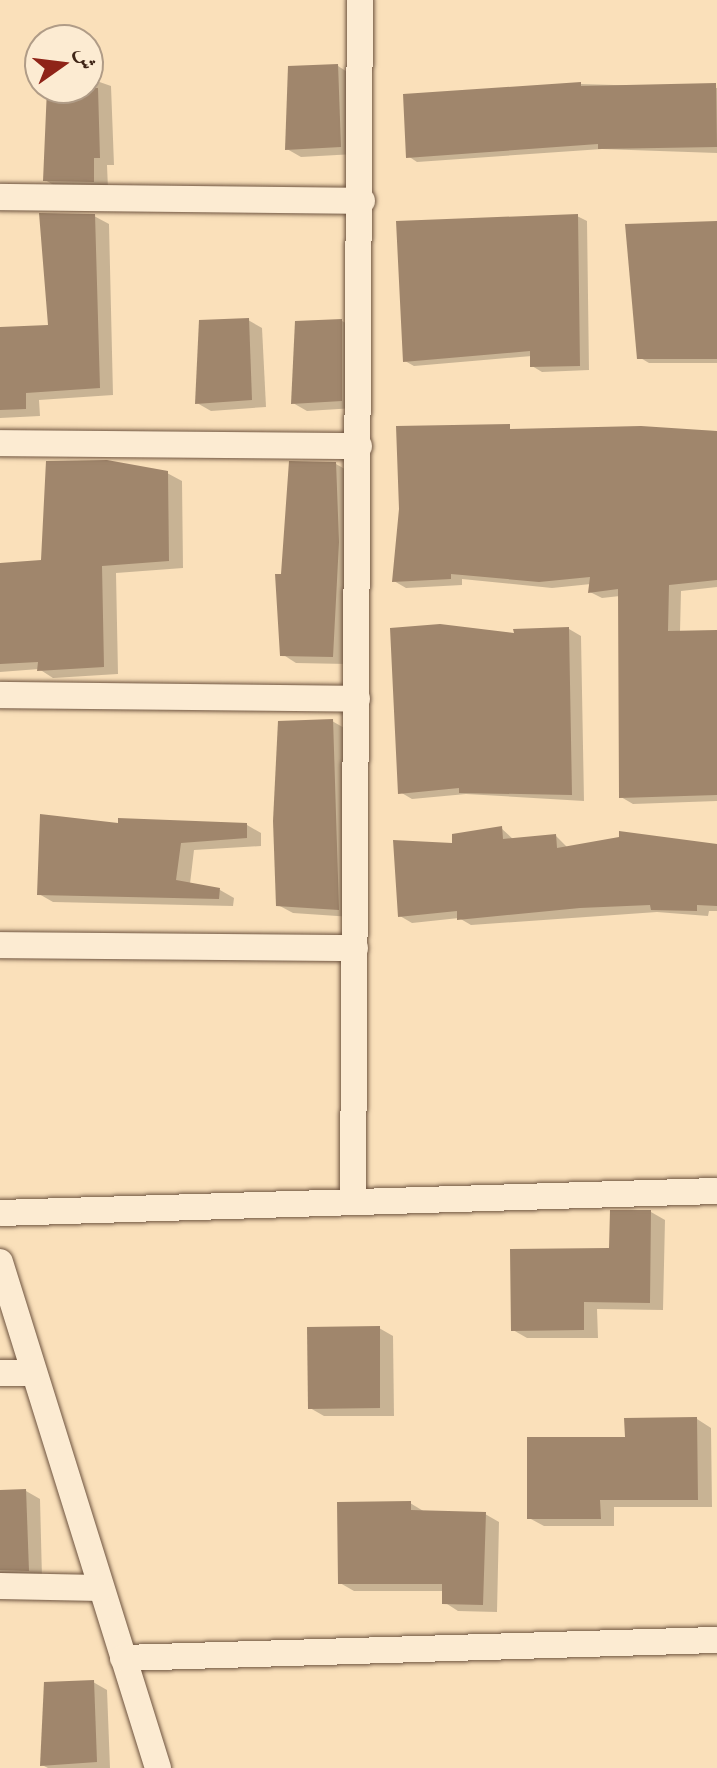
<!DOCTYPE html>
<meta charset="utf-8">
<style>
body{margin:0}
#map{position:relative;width:717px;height:1768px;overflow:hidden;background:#fae0ba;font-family:"EB Garamond",Amiri,serif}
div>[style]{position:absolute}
.shadow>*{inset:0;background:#0003}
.building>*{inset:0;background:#a0866c}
.roads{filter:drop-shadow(0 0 2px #6e5440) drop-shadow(0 0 2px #6e5440)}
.street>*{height:26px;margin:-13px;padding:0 13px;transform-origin:13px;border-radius:13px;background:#fcebd2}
span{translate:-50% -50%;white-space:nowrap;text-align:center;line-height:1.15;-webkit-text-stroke:7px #fcebd2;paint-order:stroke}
.north{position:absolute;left:24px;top:24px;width:80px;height:80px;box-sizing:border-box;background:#fcebd2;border:2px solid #b09c87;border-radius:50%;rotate:76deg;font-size:22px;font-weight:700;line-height:32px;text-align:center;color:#3f2517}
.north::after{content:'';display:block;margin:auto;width:28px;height:36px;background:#8f2418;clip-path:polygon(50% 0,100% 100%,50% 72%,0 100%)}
</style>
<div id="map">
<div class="shadow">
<div style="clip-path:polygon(338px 66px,352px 75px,355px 154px,301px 157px,287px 149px)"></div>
<div style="clip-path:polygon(88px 78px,111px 86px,114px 165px,107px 165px,108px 189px,59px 188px,45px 180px,49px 88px,88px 88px)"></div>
<div style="clip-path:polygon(580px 84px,717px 88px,717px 153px,602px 149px,417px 162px,408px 156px)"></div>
<div style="clip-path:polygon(94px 216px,109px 224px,113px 395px,39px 400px,40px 416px,0 418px,0 329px,50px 327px)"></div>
<div style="clip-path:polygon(577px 216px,587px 221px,589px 370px,542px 372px,532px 366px,532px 356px,414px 366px,405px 361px)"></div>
<div style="clip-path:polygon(717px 223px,717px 363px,649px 363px,639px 357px)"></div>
<div style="clip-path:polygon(248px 320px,262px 328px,266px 407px,211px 411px,197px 403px)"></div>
<div style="clip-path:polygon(342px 321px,356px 329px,355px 408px,307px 411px,293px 403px)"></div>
<div style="clip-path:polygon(398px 428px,717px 431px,717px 587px,681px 591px,680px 632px,717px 632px,717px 801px,633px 804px,621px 797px,620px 596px,602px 598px,590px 592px,591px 584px,552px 588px,462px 579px,462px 585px,406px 588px,394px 581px,401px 509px)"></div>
<div style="clip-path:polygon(336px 464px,350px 472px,347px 664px,296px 663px,282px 654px,283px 576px)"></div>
<div style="clip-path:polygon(167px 473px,182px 481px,183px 568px,116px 573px,118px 674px,53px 678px,39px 669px,0 672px,0 565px,43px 562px)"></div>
<div style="clip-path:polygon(569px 629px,581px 636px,584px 801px,466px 794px,412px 799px,400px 792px,516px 635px)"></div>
<div style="clip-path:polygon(332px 721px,346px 729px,352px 917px,293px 913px,278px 905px)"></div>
<div style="clip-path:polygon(120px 825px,247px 825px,261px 833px,261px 846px,194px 850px,190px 884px,220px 890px,234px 898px,233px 906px,53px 902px,39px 894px)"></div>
<div style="clip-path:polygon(501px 828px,514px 840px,556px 836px,568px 848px,717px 846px,717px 837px,717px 911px,709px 911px,708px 916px,657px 912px,471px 925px,459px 918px,412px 923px,400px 916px,455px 845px)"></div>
<div style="clip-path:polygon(651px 1212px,665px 1220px,663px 1310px,597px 1309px,598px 1338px,527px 1338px,513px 1330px)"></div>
<div style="clip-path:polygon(379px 1328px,393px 1336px,394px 1416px,324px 1416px,310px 1408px)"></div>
<div style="clip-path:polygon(697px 1419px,711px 1428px,712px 1507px,614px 1507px,614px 1526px,544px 1526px,529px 1518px,627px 1439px)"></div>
<div style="clip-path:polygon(26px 1491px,40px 1499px,42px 1578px,0 1581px,0 1492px)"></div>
<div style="clip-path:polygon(410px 1503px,425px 1512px,485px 1514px,499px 1522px,497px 1612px,458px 1611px,444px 1602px,444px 1591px,354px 1591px,340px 1583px)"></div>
<div style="clip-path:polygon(93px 1682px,107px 1690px,110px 1768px,48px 1768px,42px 1765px)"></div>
</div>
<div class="building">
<div style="clip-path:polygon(338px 64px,341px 147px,285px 150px,288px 66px)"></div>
<div style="clip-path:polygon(581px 82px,581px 86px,716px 83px,717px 147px,598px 149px,598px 144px,406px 158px,403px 94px)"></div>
<div style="clip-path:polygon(47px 88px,98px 88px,100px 158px,94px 158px,94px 182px,43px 181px)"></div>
<div style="clip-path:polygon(39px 213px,95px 214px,100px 388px,26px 393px,26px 409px,0 410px,0 327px,48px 325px)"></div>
<div style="clip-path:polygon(578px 214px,580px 366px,530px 367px,530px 351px,403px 362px,396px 221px)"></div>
<div style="clip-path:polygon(717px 221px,717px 359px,637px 359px,625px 224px)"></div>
<div style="clip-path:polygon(249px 318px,252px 400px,195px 404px,199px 320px)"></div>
<div style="clip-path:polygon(342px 319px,342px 401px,291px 404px,295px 321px)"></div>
<div style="clip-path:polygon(510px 424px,510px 429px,641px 426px,717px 431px,717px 580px,669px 585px,668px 631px,717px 630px,717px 795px,619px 798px,618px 589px,588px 593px,590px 577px,539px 582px,451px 574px,451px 579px,392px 582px,399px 509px,396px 426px)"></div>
<div style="clip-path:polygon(107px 460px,168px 471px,169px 561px,102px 566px,104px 667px,37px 671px,38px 662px,0 664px,0 563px,41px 560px,46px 461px)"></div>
<div style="clip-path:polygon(289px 461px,336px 462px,339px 542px,333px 657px,280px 656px,275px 574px,281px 574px)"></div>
<div style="clip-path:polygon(440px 624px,514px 633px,513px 629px,569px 627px,572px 795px,459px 793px,459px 788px,398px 794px,390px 628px)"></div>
<div style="clip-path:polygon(333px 719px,339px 910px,276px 906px,273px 821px,278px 721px)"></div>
<div style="clip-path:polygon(40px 814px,118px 823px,118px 818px,247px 823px,247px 838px,181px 843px,176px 880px,220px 888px,219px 899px,37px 895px)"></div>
<div style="clip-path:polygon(502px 826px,503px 839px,556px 834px,557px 848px,619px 837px,619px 831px,717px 844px,717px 906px,697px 905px,697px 911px,651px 910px,650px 905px,580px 908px,457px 920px,457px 911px,398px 917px,393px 840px,452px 843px,452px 834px)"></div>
<div style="clip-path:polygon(610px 1210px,651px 1210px,650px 1303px,584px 1302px,584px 1330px,511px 1331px,510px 1249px,609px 1248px)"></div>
<div style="clip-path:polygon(380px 1326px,380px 1408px,308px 1409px,307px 1327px)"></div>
<div style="clip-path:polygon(697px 1417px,698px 1500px,600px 1500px,601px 1519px,527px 1519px,527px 1437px,625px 1437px,624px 1418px)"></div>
<div style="clip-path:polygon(26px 1489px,29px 1571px,0 1570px,0 1490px)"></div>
<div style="clip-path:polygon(411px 1501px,411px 1510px,486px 1512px,483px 1605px,442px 1604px,442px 1584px,338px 1584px,337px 1502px)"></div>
<div style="clip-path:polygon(94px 1680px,97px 1762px,40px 1766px,44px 1682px)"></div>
</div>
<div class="roads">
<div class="street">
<div style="left:0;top:197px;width:362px;rotate:0.6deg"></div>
<div style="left:0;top:443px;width:359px;rotate:0.5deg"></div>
<div style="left:0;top:695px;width:357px;rotate:0.6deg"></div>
<div style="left:0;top:945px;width:355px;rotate:0.5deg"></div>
<div style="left:353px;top:1200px;width:1200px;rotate:-89.67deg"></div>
<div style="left:0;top:1213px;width:717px;rotate:-1.76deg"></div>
<div style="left:0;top:1262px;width:530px;rotate:72.66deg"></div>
<div style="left:0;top:1373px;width:34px"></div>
<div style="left:0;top:1586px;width:100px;rotate:1.1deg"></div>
<div style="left:123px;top:1658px;width:594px;rotate:-1.74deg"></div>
</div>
</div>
<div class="north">ش</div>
</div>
